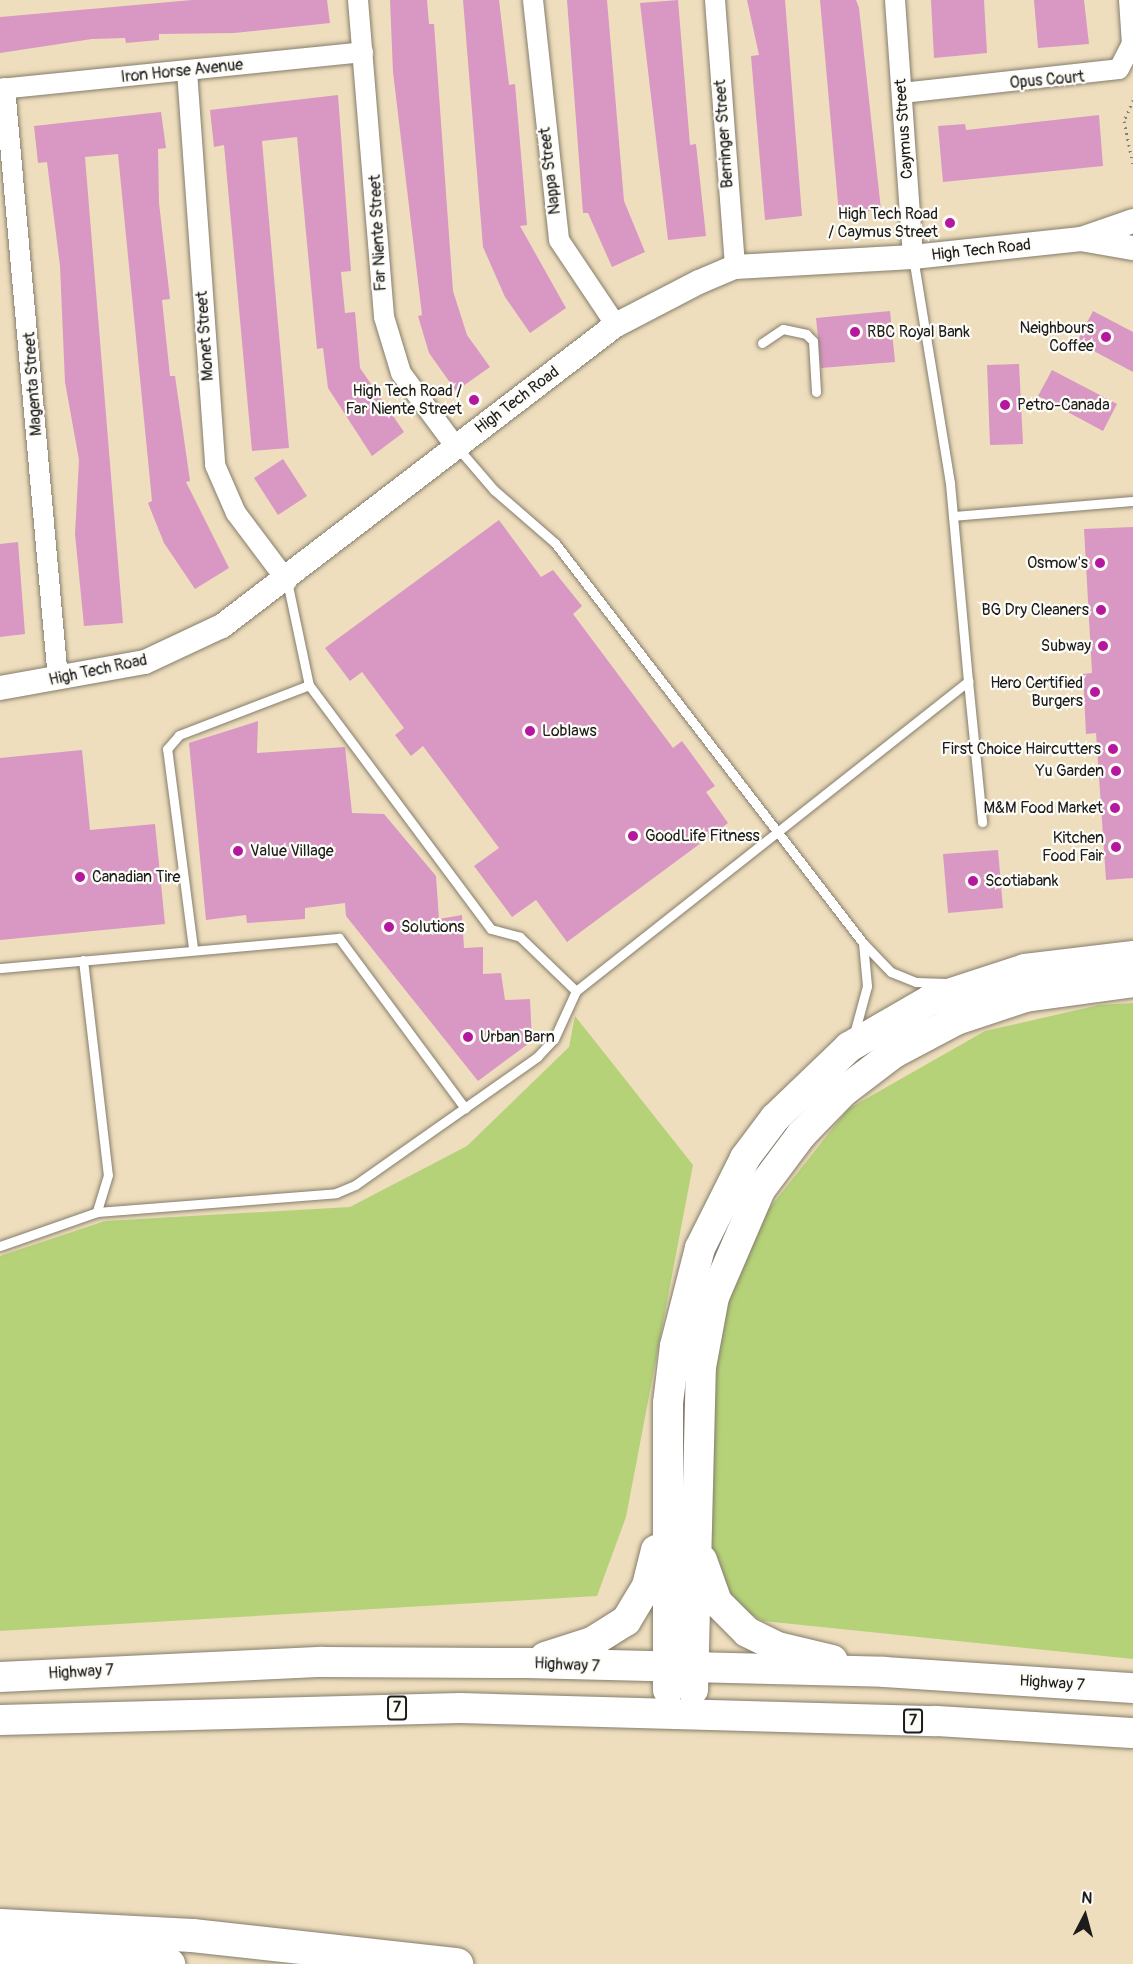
<!DOCTYPE html>
<style>
body{margin:0}
#map{position:relative;width:1133px;height:1964px;overflow:hidden;background:#eedebd;font-family:Pangolin,sans-serif}
div>[style]{position:absolute}
.green>*{inset:0;background:#b5d279}
.building>*{inset:0;background:#d898c3}
.path>*{height:3px;margin-top:-1.5px;transform-origin:0;background:repeating-linear-gradient(90deg,#857d6c 0 1.5px,transparent 0 6px)}
.roads{filter:drop-shadow(0 0 2px #857d6c) drop-shadow(0 0 2px #857d6c)}
.service>*{height:9px;margin:-4.5px;padding:0 4.5px;transform-origin:4.5px;border-radius:4.5px;background:#fff}
.minor>*{height:20px;margin:-10px;padding:0 10px;transform-origin:10px;border-radius:10px;background:#fff}
.tertiary>*{height:24px;margin:-12px;padding:0 12px;transform-origin:12px;border-radius:12px;background:#fff}
.primary>*{height:30px;margin:-15px;padding:0 15px;transform-origin:15px;border-radius:15px;background:#fff}
.motorway>*{height:33px;margin:-16.5px;padding:0 16.5px;transform-origin:16.5px;border-radius:16.5px;background:#fff}
.dots>*{width:16px;height:16px;translate:-50% -50%;box-sizing:border-box;border:3px solid #fdfcf7;border-radius:50%}
span{translate:-50% -50%;white-space:nowrap;text-align:center;line-height:1.15;-webkit-text-stroke:4.5px #fdfcf7;paint-order:stroke}
.shield-label span{padding:2px 4px;background:#fdfcf7;border:2px solid;border-radius:4px;-webkit-text-stroke-width:0}
.shield-label{font-size:15px;color:#1c1c1c;font-weight:700}
.street-label{font-size:16px;color:#1c1c1c}
.poi-label{font-size:16px;color:#1c1c1c}
.right{translate:-100% -50%;text-align:right}
.left{translate:0 -50%;text-align:left}
.north{position:absolute;left:1055px;top:1886px;width:60px;height:60px;-webkit-text-stroke:4px #fdfcf7;paint-order:stroke;rotate:6deg;font-size:16px;font-weight:700;line-height:24px;text-align:center;color:#1c1c1c}
.north::after{content:'';display:block;margin:auto;width:21px;height:27px;background:#1c1c1c;clip-path:polygon(50% 0,100% 100%,50% 72%,0 100%)}
</style>
<div id="map">
<div class="green">
<div style="clip-path:polygon(1133px 1003px,1133px 1659px,763px 1621px,727px 1601px,709px 1546px,717px 1328px,764px 1215px,848px 1109px,985px 1031px,1099px 1005px)"></div>
<div style="clip-path:polygon(575px 1016px,693px 1165px,626px 1517px,597px 1596px,0 1631px,0 1256px,105px 1221px,350px 1207px,467px 1146px,569px 1047px)"></div>
</div>
<div class="building">
<div style="clip-path:polygon(192px 0,327px 0,330px 23px,234px 33px,159px 34px,159px 40px,126px 43px,125px 38px,92px 39px,0 53px,0 17px)"></div>
<div style="clip-path:polygon(390px 0,427px 0,429px 24px,434px 24px,453px 291px,467px 335px,490px 367px,456px 391px,429px 353px,418px 316px,422px 315px,393px 72px)"></div>
<div style="clip-path:polygon(463px 0,499px 0,509px 85px,515px 84px,527px 225px,520px 226px,566px 308px,530px 333px,505px 297px,483px 247px)"></div>
<div style="clip-path:polygon(567px 0,607px 0,624px 201px,645px 252px,612px 267px,588px 213px,583px 213px)"></div>
<div style="clip-path:polygon(678px 0,690px 145px,696px 144px,706px 236px,668px 240px,640px 3px)"></div>
<div style="clip-path:polygon(747px 0,785px 0,802px 216px,765px 220px,751px 56px,759px 55px)"></div>
<div style="clip-path:polygon(820px 0,856px 0,859px 8px,881px 210px,839px 214px)"></div>
<div style="clip-path:polygon(931px 0,984px 0,987px 53px,934px 58px)"></div>
<div style="clip-path:polygon(1034px 0,1084px 0,1089px 44px,1038px 48px)"></div>
<div style="clip-path:polygon(338px 95px,351px 271px,341px 272px,345px 313px,355px 312px,360px 368px,404px 432px,372px 456px,328px 388px,323px 348px,317px 349px,297px 137px,262px 141px,289px 448px,252px 451px,224px 145px,214px 147px,210px 110px)"></div>
<div style="clip-path:polygon(161px 112px,166px 148px,158px 149px,159px 203px,170px 299px,162px 300px,170px 376px,175px 376px,190px 481px,186px 482px,229px 568px,195px 589px,164px 543px,148px 503px,152px 501px,118px 154px,85px 157px,123px 623px,84px 626px,75px 534px,79px 460px,65px 382px,60px 266px,47px 162px,38px 163px,34px 126px)"></div>
<div style="clip-path:polygon(1099px 115px,1103px 166px,943px 182px,938px 126px,965px 124px,966px 130px)"></div>
<div style="clip-path:polygon(890px 311px,895px 362px,821px 368px,816px 318px)"></div>
<div style="clip-path:polygon(1093px 311px,1133px 332px,1133px 372px,1077px 342px)"></div>
<div style="clip-path:polygon(1019px 364px,1023px 444px,990px 445px,987px 365px)"></div>
<div style="clip-path:polygon(1052px 370px,1117px 404px,1103px 431px,1038px 396px)"></div>
<div style="clip-path:polygon(283px 459px,307px 496px,278px 515px,254px 478px)"></div>
<div style="clip-path:polygon(499px 520px,541px 577px,553px 570px,582px 606px,573px 614px,673px 748px,682px 741px,715px 786px,706px 792px,728px 823px,567px 942px,536px 900px,512px 917px,474px 866px,499px 848px,423px 746px,411px 756px,395px 735px,404px 728px,362px 672px,350px 681px,325px 648px)"></div>
<div style="clip-path:polygon(1133px 527px,1133px 878px,1106px 880px,1096px 733px,1086px 734px,1083px 674px,1092px 673px,1084px 529px)"></div>
<div style="clip-path:polygon(18px 542px,25px 634px,0 637px,0 544px)"></div>
<div style="clip-path:polygon(258px 721px,257px 753px,345px 747px,352px 813px,384px 814px,436px 876px,439px 919px,462px 915px,464px 948px,483px 947px,483px 974px,501px 973px,505px 1000px,530px 999px,532px 1041px,478px 1081px,346px 916px,345px 903px,305px 908px,305px 919px,247px 923px,246px 915px,206px 920px,189px 743px)"></div>
<div style="clip-path:polygon(82px 750px,90px 830px,155px 824px,165px 924px,0 940px,0 758px)"></div>
<div style="clip-path:polygon(998px 850px,1003px 908px,948px 913px,943px 854px)"></div>
</div>
<div class="path">
<div style="left:1133px;top:100px;width:23px;rotate:113deg"></div>
<div style="left:1124px;top:121px;width:44px;rotate:78.2deg"></div>
</div>
<div class="roads">
<div class="service">
<div style="left:762px;top:343px;width:25px;rotate:-34deg"></div>
<div style="left:783px;top:329px;width:24px;rotate:12deg"></div>
<div style="left:806px;top:334px;width:10px;rotate:45deg"></div>
<div style="left:813px;top:341px;width:51px;rotate:86.6deg"></div>
<div style="left:457px;top:447px;width:57px;rotate:49.3deg"></div>
<div style="left:494px;top:490px;width:81px;rotate:41deg"></div>
<div style="left:555px;top:543px;width:505px;rotate:52.4deg"></div>
<div style="left:863px;top:943px;width:40px;rotate:46deg"></div>
<div style="left:891px;top:972px;width:27px;rotate:22deg"></div>
<div style="left:916px;top:982px;width:30px;rotate:2deg"></div>
<div style="left:953px;top:516px;width:181px;rotate:-4.8deg"></div>
<div style="left:287px;top:581px;width:106px;rotate:78.1deg"></div>
<div style="left:309px;top:685px;width:304px;rotate:53.3deg"></div>
<div style="left:491px;top:929px;width:30px;rotate:15deg"></div>
<div style="left:520px;top:937px;width:78px;rotate:44deg"></div>
<div style="left:968px;top:681px;width:142px;rotate:84.3deg"></div>
<div style="left:193px;top:948px;width:201px;rotate:-97.4deg"></div>
<div style="left:167px;top:749px;width:18px;rotate:-49deg"></div>
<div style="left:179px;top:735px;width:139px;rotate:-21deg"></div>
<div style="left:83px;top:960px;width:216px;rotate:83.4deg"></div>
<div style="left:108px;top:1175px;width:39px;rotate:107deg"></div>
<div style="left:0;top:968px;width:340px;rotate:-5.1deg"></div>
<div style="left:339px;top:938px;width:212px;rotate:53.5deg"></div>
<div style="left:854px;top:1034px;width:50px;rotate:-74.8deg"></div>
<div style="left:867px;top:986px;width:43px;rotate:-95.3deg"></div>
<div style="left:0;top:1246px;width:103px;rotate:-19.3deg"></div>
<div style="left:97px;top:1212px;width:240px;rotate:-4.5deg"></div>
<div style="left:336px;top:1193px;width:21px;rotate:-23deg"></div>
<div style="left:355px;top:1185px;width:223px;rotate:-35.1deg"></div>
<div style="left:537px;top:1057px;width:25px;rotate:-47deg"></div>
<div style="left:554px;top:1039px;width:53px;rotate:-65.4deg"></div>
<div style="left:576px;top:991px;width:500px;rotate:-38.3deg"></div>
<div style="left:968px;top:681px;width:199px;rotate:-95.2deg"></div>
<div style="left:950px;top:483px;width:229px;rotate:-99.3deg"></div>
</div>
<div class="minor">
<div style="left:358px;top:0;width:318px;rotate:85.3deg"></div>
<div style="left:384px;top:317px;width:59px;rotate:73.1deg"></div>
<div style="left:401px;top:373px;width:92px;rotate:53.4deg"></div>
<div style="left:533px;top:0;width:241px;rotate:83.8deg"></div>
<div style="left:559px;top:240px;width:102px;rotate:56.2deg"></div>
<div style="left:715px;top:0;width:268px;rotate:85.7deg"></div>
<div style="left:895px;top:0;width:258px;rotate:86deg"></div>
<div style="left:187px;top:71px;width:395px;rotate:85.9deg"></div>
<div style="left:215px;top:465px;width:52px;rotate:66.4deg"></div>
<div style="left:236px;top:513px;width:85px;rotate:53.1deg"></div>
<div style="left:5px;top:88px;width:593px;rotate:84.88deg"></div>
<div style="left:0;top:89px;width:365px;rotate:-5.8deg"></div>
<div style="left:902px;top:93px;width:218px;rotate:-6.3deg"></div>
<div style="left:1119px;top:69px;width:28px;rotate:-63deg"></div>
<div style="left:1132px;top:44px;width:44px;rotate:-93.9deg"></div>
</div>
<div class="tertiary">
<div style="left:1081px;top:239px;width:53px;rotate:9.8deg"></div>
<div style="left:0;top:688px;width:147px;rotate:-10.2deg"></div>
<div style="left:145px;top:662px;width:85px;rotate:-25.1deg"></div>
<div style="left:222px;top:626px;width:496px;rotate:-37.4deg"></div>
<div style="left:616px;top:325px;width:93px;rotate:-27.4deg"></div>
<div style="left:699px;top:282px;width:39px;rotate:-23deg"></div>
<div style="left:735px;top:267px;width:178px;rotate:-3.2deg"></div>
<div style="left:913px;top:257px;width:169px;rotate:-6.1deg"></div>
<div style="left:1081px;top:239px;width:55px;rotate:-19.1deg"></div>
</div>
<div class="primary">
<div style="left:702px;top:1560px;width:45px;rotate:70.3deg"></div>
<div style="left:717px;top:1602px;width:42px;rotate:45deg"></div>
<div style="left:747px;top:1632px;width:34px;rotate:26deg"></div>
<div style="left:778px;top:1647px;width:56px;rotate:13.5deg"></div>
<div style="left:545px;top:1657px;width:49px;rotate:-17.7deg"></div>
<div style="left:592px;top:1642px;width:40px;rotate:-32deg"></div>
<div style="left:626px;top:1621px;width:41px;rotate:-59deg"></div>
<div style="left:647px;top:1586px;width:37px;rotate:-76deg"></div>
<div style="left:0;top:1677px;width:323px;rotate:-2.7deg"></div>
<div style="left:323px;top:1662px;width:204px;rotate:0.3deg"></div>
<div style="left:527px;top:1663px;width:357px;rotate:1.4deg"></div>
<div style="left:884px;top:1672px;width:250px;rotate:3.7deg"></div>
<div style="left:668px;top:1690px;width:287px;rotate:-90deg"></div>
<div style="left:668px;top:1403px;width:57px;rotate:-83deg"></div>
<div style="left:675px;top:1346px;width:101px;rotate:-75.7deg"></div>
<div style="left:700px;top:1248px;width:101px;rotate:-63.4deg"></div>
<div style="left:745px;top:1158px;width:50px;rotate:-53.1deg"></div>
<div style="left:775px;top:1118px;width:103px;rotate:-43.8deg"></div>
<div style="left:849px;top:1047px;width:94px;rotate:-30.1deg"></div>
<div style="left:930px;top:1000px;width:100px;rotate:-18.1deg"></div>
<div style="left:1025px;top:969px;width:109px;rotate:-6.9deg"></div>
<div style="left:693px;top:1690px;width:323px;rotate:-88.6deg"></div>
<div style="left:701px;top:1367px;width:71px;rotate:-79.5deg"></div>
<div style="left:714px;top:1297px;width:116px;rotate:-66.7deg"></div>
<div style="left:760px;top:1190px;width:69px;rotate:-53.3deg"></div>
<div style="left:801px;top:1135px;width:62px;rotate:-45.7deg"></div>
<div style="left:844px;top:1091px;width:63px;rotate:-37.2deg"></div>
<div style="left:894px;top:1053px;width:70px;rotate:-28deg"></div>
<div style="left:956px;top:1020px;width:73px;rotate:-18.4deg"></div>
<div style="left:1025px;top:997px;width:109px;rotate:-7.9deg"></div>
<div style="left:0;top:1720px;width:460px;rotate:-1.5deg"></div>
<div style="left:460px;top:1708px;width:476px;rotate:1.6deg"></div>
<div style="left:936px;top:1721px;width:197px;rotate:3.5deg"></div>
</div>
<div class="motorway">
<div style="left:0;top:1925px;width:192px;rotate:3deg"></div>
<div style="left:192px;top:1935px;width:266px;rotate:6.3deg"></div>
<div style="left:0;top:1949px;width:169px;rotate:5.1deg"></div>
</div>
</div>
<div class="dots">
<div style="left:950px;top:223px;background:#b5179e"></div>
<div style="left:855px;top:332px;background:#b5179e"></div>
<div style="left:1106px;top:337px;background:#b5179e"></div>
<div style="left:474px;top:400px;background:#b5179e"></div>
<div style="left:1005px;top:405px;background:#b5179e"></div>
<div style="left:1100px;top:563px;background:#b5179e"></div>
<div style="left:1101px;top:610px;background:#b5179e"></div>
<div style="left:1103px;top:646px;background:#b5179e"></div>
<div style="left:1095px;top:692px;background:#b5179e"></div>
<div style="left:530px;top:731px;background:#b5179e"></div>
<div style="left:1113px;top:749px;background:#b5179e"></div>
<div style="left:1116px;top:771px;background:#b5179e"></div>
<div style="left:1115px;top:808px;background:#b5179e"></div>
<div style="left:633px;top:836px;background:#b5179e"></div>
<div style="left:1116px;top:847px;background:#b5179e"></div>
<div style="left:238px;top:851px;background:#b5179e"></div>
<div style="left:80px;top:877px;background:#b5179e"></div>
<div style="left:973px;top:881px;background:#b5179e"></div>
<div style="left:389px;top:927px;background:#b5179e"></div>
<div style="left:468px;top:1037px;background:#b5179e"></div>
</div>
<div class="shield-label">
<span style="left:397px;top:1708px">7</span>
<span style="left:913px;top:1721px">7</span>
</div>
<div class="street-label">
<span style="left:182px;top:71px;rotate:-6deg">Iron Horse Avenue</span>
<span style="left:1047px;top:80px;rotate:-5deg">Opus Court</span>
<span style="left:904px;top:129px;rotate:-94deg">Caymus Street</span>
<span style="left:724px;top:134px;rotate:-94deg">Berringer Street</span>
<span style="left:550px;top:171px;rotate:-97deg">Nappa Street</span>
<span style="left:378px;top:233px;rotate:-93deg">Far Niente Street</span>
<span style="left:981px;top:250px;rotate:-6deg">High Tech Road</span>
<span style="left:205px;top:336px;rotate:-94deg">Monet Street</span>
<span style="left:33px;top:384px;rotate:-94deg">Magenta Street</span>
<span style="left:517px;top:400px;rotate:-37deg">High Tech Road</span>
<span style="left:98px;top:670px;rotate:-12deg">High Tech Road</span>
<span style="left:567px;top:1665px;rotate:3deg">Highway 7</span>
<span style="left:81px;top:1672px;rotate:-3deg">Highway 7</span>
<span style="left:1052px;top:1683px;rotate:4deg">Highway 7</span>
</div>
<div class="poi-label">
<span class="right" style="left:938px;top:223px">High Tech Road<br>/ Caymus Street</span>
<span class="right" style="left:1094px;top:337px">Neighbours<br>Coffee</span>
<span class="left" style="left:867px;top:332px">RBC Royal Bank</span>
<span class="right" style="left:462px;top:400px">High Tech Road /<br>Far Niente Street</span>
<span class="left" style="left:1017px;top:405px">Petro-Canada</span>
<span class="right" style="left:1088px;top:563px">Osmow's</span>
<span class="right" style="left:1089px;top:610px">BG Dry Cleaners</span>
<span class="right" style="left:1091px;top:646px">Subway</span>
<span class="right" style="left:1083px;top:692px">Hero Certified<br>Burgers</span>
<span class="left" style="left:542px;top:731px">Loblaws</span>
<span class="right" style="left:1101px;top:749px">First Choice Haircutters</span>
<span class="right" style="left:1104px;top:771px">Yu Garden</span>
<span class="right" style="left:1103px;top:808px">M&amp;M Food Market</span>
<span class="left" style="left:645px;top:836px">GoodLife Fitness</span>
<span class="right" style="left:1104px;top:847px">Kitchen<br>Food Fair</span>
<span class="left" style="left:250px;top:851px">Value Village</span>
<span class="left" style="left:92px;top:877px">Canadian Tire</span>
<span class="left" style="left:985px;top:881px">Scotiabank</span>
<span class="left" style="left:401px;top:927px">Solutions</span>
<span class="left" style="left:480px;top:1037px">Urban Barn</span>
</div>
<div class="north">N</div>
</div>
